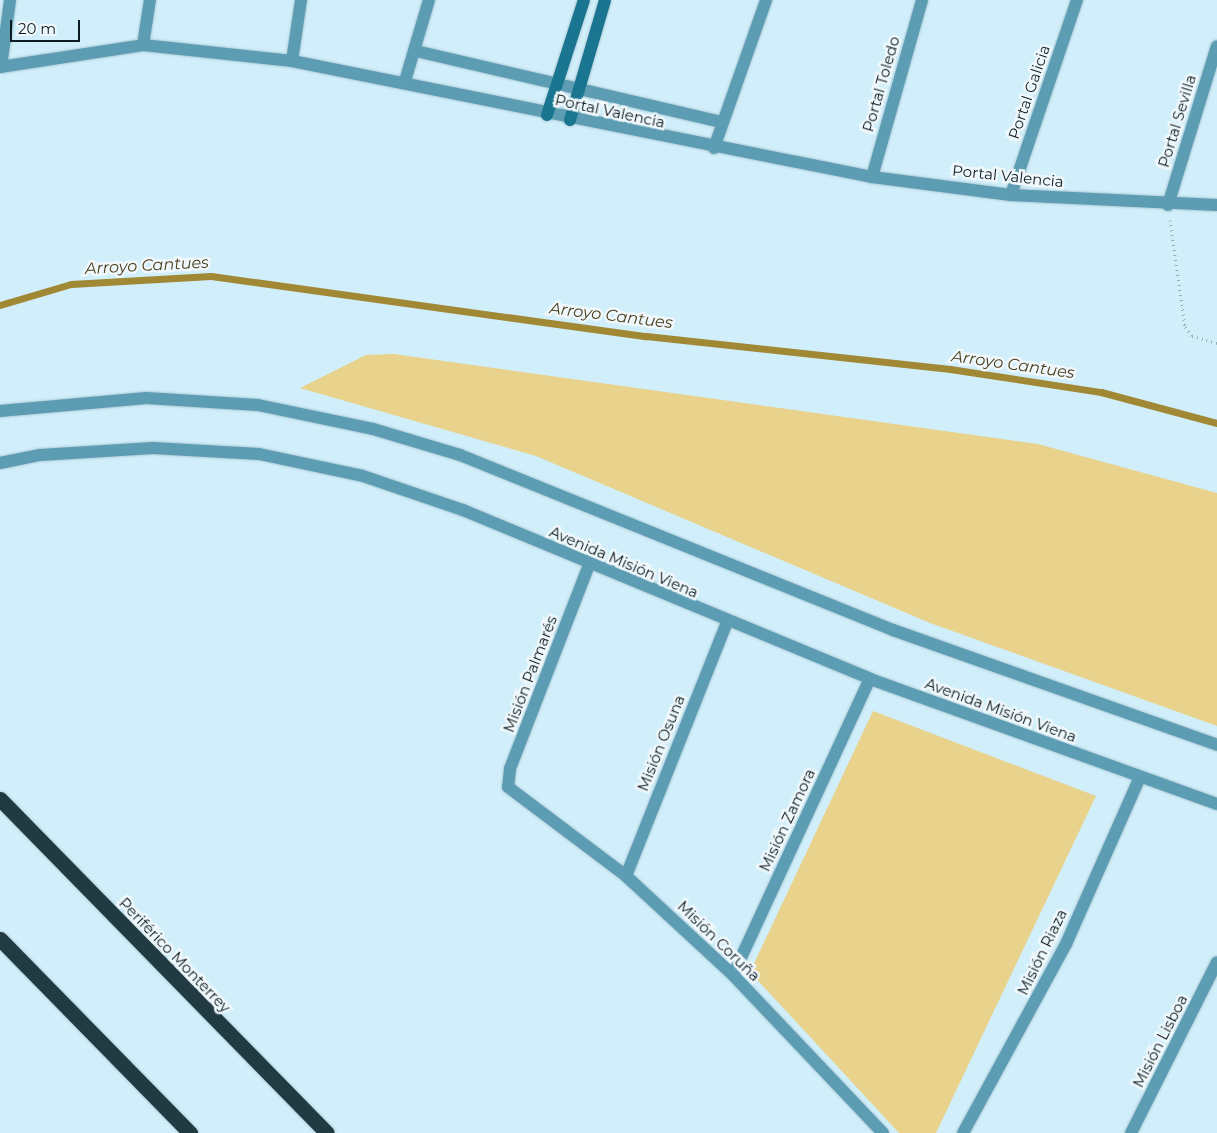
<!DOCTYPE html>
<meta charset="utf-8">
<style>
body{margin:0}
#map{position:relative;width:1217px;height:1133px;overflow:hidden;background:#d0effb;font-family:Montserrat,sans-serif}
div>[style]{position:absolute}
.green>*{inset:0;background:#e9d28c}
.stream>*{height:7px;margin:-3.5px;padding:0 3.5px;transform-origin:3.5px;border-radius:3.5px;background:#a18835}
.path>*{height:3px;margin-top:-1.5px;transform-origin:0;background:repeating-linear-gradient(90deg,#92acb6 0 1px,transparent 0 5px)}
.roads{filter:drop-shadow(0 0 1px #adc9d4) drop-shadow(0 0 1px #adc9d4)}
.street>*{height:12px;margin:-6px;padding:0 6px;transform-origin:6px;border-radius:6px;background:#5d9db4}
.secondary>*{height:12px;margin:-6px;padding:0 6px;transform-origin:6px;border-radius:6px;background:#1a7590}
.highway>*{height:15px;margin:-7.5px;padding:0 7.5px;transform-origin:7.5px;border-radius:7.5px;background:#223a42}
span{translate:-50% -50%;white-space:nowrap;text-align:center;line-height:1.15;-webkit-text-stroke:5px #f0f8fb;paint-order:stroke}
.street-label{font-size:15px;color:#0c1b21}
.water-label{font-size:16px;color:#483d1a;font-style:italic}
.scale{position:absolute;left:10px;top:20px;width:70px;height:22px;box-sizing:border-box;border:2px solid #0c1b21;border-top:0;padding-left:6px;font-size:15px;line-height:18px;white-space:nowrap;color:#0c1b21;-webkit-text-stroke:4px #f0f8fb;paint-order:stroke}
</style>
<div id="map">
<div class="green">
<div style="clip-path:polygon(394px 354px,1038px 444px,1217px 493px,1217px 726px,930px 623px,536px 456px,300px 388px,366px 355px)"></div>
<div style="clip-path:polygon(873px 711px,1096px 796px,936px 1133px,899px 1133px,750px 972px)"></div>
</div>
<div class="stream">
<div style="left:0;top:305px;width:74px;rotate:-16.5deg"></div>
<div style="left:71px;top:284px;width:140px;rotate:-3.3deg"></div>
<div style="left:211px;top:276px;width:439px;rotate:7.9deg"></div>
<div style="left:646px;top:336px;width:306px;rotate:6.2deg"></div>
<div style="left:950px;top:369px;width:153px;rotate:8.7deg"></div>
<div style="left:1101px;top:392px;width:120px;rotate:15deg"></div>
</div>
<div class="path">
<div style="left:1170px;top:220px;width:108px;rotate:82deg"></div>
<div style="left:1185px;top:327px;width:11px;rotate:52deg"></div>
<div style="left:1192px;top:336px;width:26px;rotate:16deg"></div>
</div>
<div class="roads">
<div class="street">
<div style="left:143px;top:45px;width:46px;rotate:-81.2deg"></div>
<div style="left:416px;top:51px;width:314px;rotate:13.1deg"></div>
<div style="left:292px;top:61px;width:62px;rotate:-81.6deg"></div>
<div style="left:0;top:67px;width:145px;rotate:-8.7deg"></div>
<div style="left:143px;top:45px;width:150px;rotate:6.1deg"></div>
<div style="left:292px;top:61px;width:591px;rotate:11.31deg"></div>
<div style="left:872px;top:177px;width:140px;rotate:7.4deg"></div>
<div style="left:1011px;top:195px;width:206px;rotate:2.8deg"></div>
<div style="left:1px;top:67px;width:68px;rotate:-82.3deg"></div>
<div style="left:405px;top:81px;width:84px;rotate:-73.5deg"></div>
<div style="left:714px;top:148px;width:157px;rotate:-70.6deg"></div>
<div style="left:872px;top:177px;width:184px;rotate:-74.2deg"></div>
<div style="left:1011px;top:195px;width:206px;rotate:-71.3deg"></div>
<div style="left:1168px;top:205px;width:166px;rotate:-72.9deg"></div>
<div style="left:0;top:411px;width:147px;rotate:-5.1deg"></div>
<div style="left:146px;top:398px;width:112px;rotate:3.6deg"></div>
<div style="left:258px;top:405px;width:117px;rotate:11.8deg"></div>
<div style="left:373px;top:429px;width:91px;rotate:16.6deg"></div>
<div style="left:460px;top:455px;width:467px;rotate:22deg"></div>
<div style="left:893px;top:630px;width:344px;rotate:19.5deg"></div>
<div style="left:0;top:463px;width:41px;rotate:-11.3deg"></div>
<div style="left:40px;top:455px;width:113px;rotate:-3.5deg"></div>
<div style="left:153px;top:448px;width:106px;rotate:3.2deg"></div>
<div style="left:259px;top:454px;width:106px;rotate:11.9deg"></div>
<div style="left:363px;top:476px;width:106px;rotate:18.8deg"></div>
<div style="left:463px;top:510px;width:441px;rotate:22.5deg"></div>
<div style="left:870px;top:679px;width:369px;rotate:19.8deg"></div>
<div style="left:589px;top:565px;width:219px;rotate:111.2deg"></div>
<div style="left:510px;top:769px;width:18px;rotate:96deg"></div>
<div style="left:508px;top:787px;width:148px;rotate:37deg"></div>
<div style="left:626px;top:876px;width:146px;rotate:42.8deg"></div>
<div style="left:733px;top:975px;width:218px;rotate:46.5deg"></div>
<div style="left:626px;top:876px;width:273px;rotate:-68.3deg"></div>
<div style="left:733px;top:975px;width:326px;rotate:-65.2deg"></div>
<div style="left:963px;top:1133px;width:215px;rotate:-61.4deg"></div>
<div style="left:1066px;top:944px;width:180px;rotate:-66.1deg"></div>
<div style="left:1131px;top:1133px;width:191px;rotate:-63.3deg"></div>
</div>
<div class="secondary">
<div style="left:547px;top:115px;width:121px;rotate:-72.2deg"></div>
<div style="left:570px;top:120px;width:125px;rotate:-73.7deg"></div>
</div>
<div class="highway">
<div style="left:0;top:799px;width:467px;rotate:45.6deg"></div>
<div style="left:0;top:939px;width:272px;rotate:45.6deg"></div>
</div>
</div>
<div class="street-label">
<span style="left:881px;top:84px;rotate:-74deg">Portal Toledo</span>
<span style="left:1029px;top:92px;rotate:-71deg">Portal Galicia</span>
<span style="left:610px;top:111px;rotate:12deg">Portal Valencia</span>
<span style="left:1177px;top:121px;rotate:-73deg">Portal Sevilla</span>
<span style="left:1008px;top:176px;rotate:6deg">Portal Valencia</span>
<span style="left:624px;top:562px;rotate:23deg">Avenida Misión Viena</span>
<span style="left:530px;top:674px;rotate:-69deg">Misión Palmarés</span>
<span style="left:1001px;top:710px;rotate:20deg">Avenida Misión Viena</span>
<span style="left:661px;top:743px;rotate:-68deg">Misión Osuna</span>
<span style="left:787px;top:820px;rotate:-65deg">Misión Zamora</span>
<span style="left:719px;top:941px;rotate:44deg">Misión Coruña</span>
<span style="left:1042px;top:952px;rotate:-64deg">Misión Riaza</span>
<span style="left:175px;top:955px;rotate:46deg">Periférico Monterrey</span>
<span style="left:1160px;top:1041px;rotate:-63deg">Misión Lisboa</span>
</div>
<div class="water-label">
<span style="left:147px;top:266px;rotate:-3deg">Arroyo Cantues</span>
<span style="left:611px;top:316px;rotate:7deg">Arroyo Cantues</span>
<span style="left:1013px;top:365px;rotate:8deg">Arroyo Cantues</span>
</div>
<div class="scale">20 m</div>
</div>
